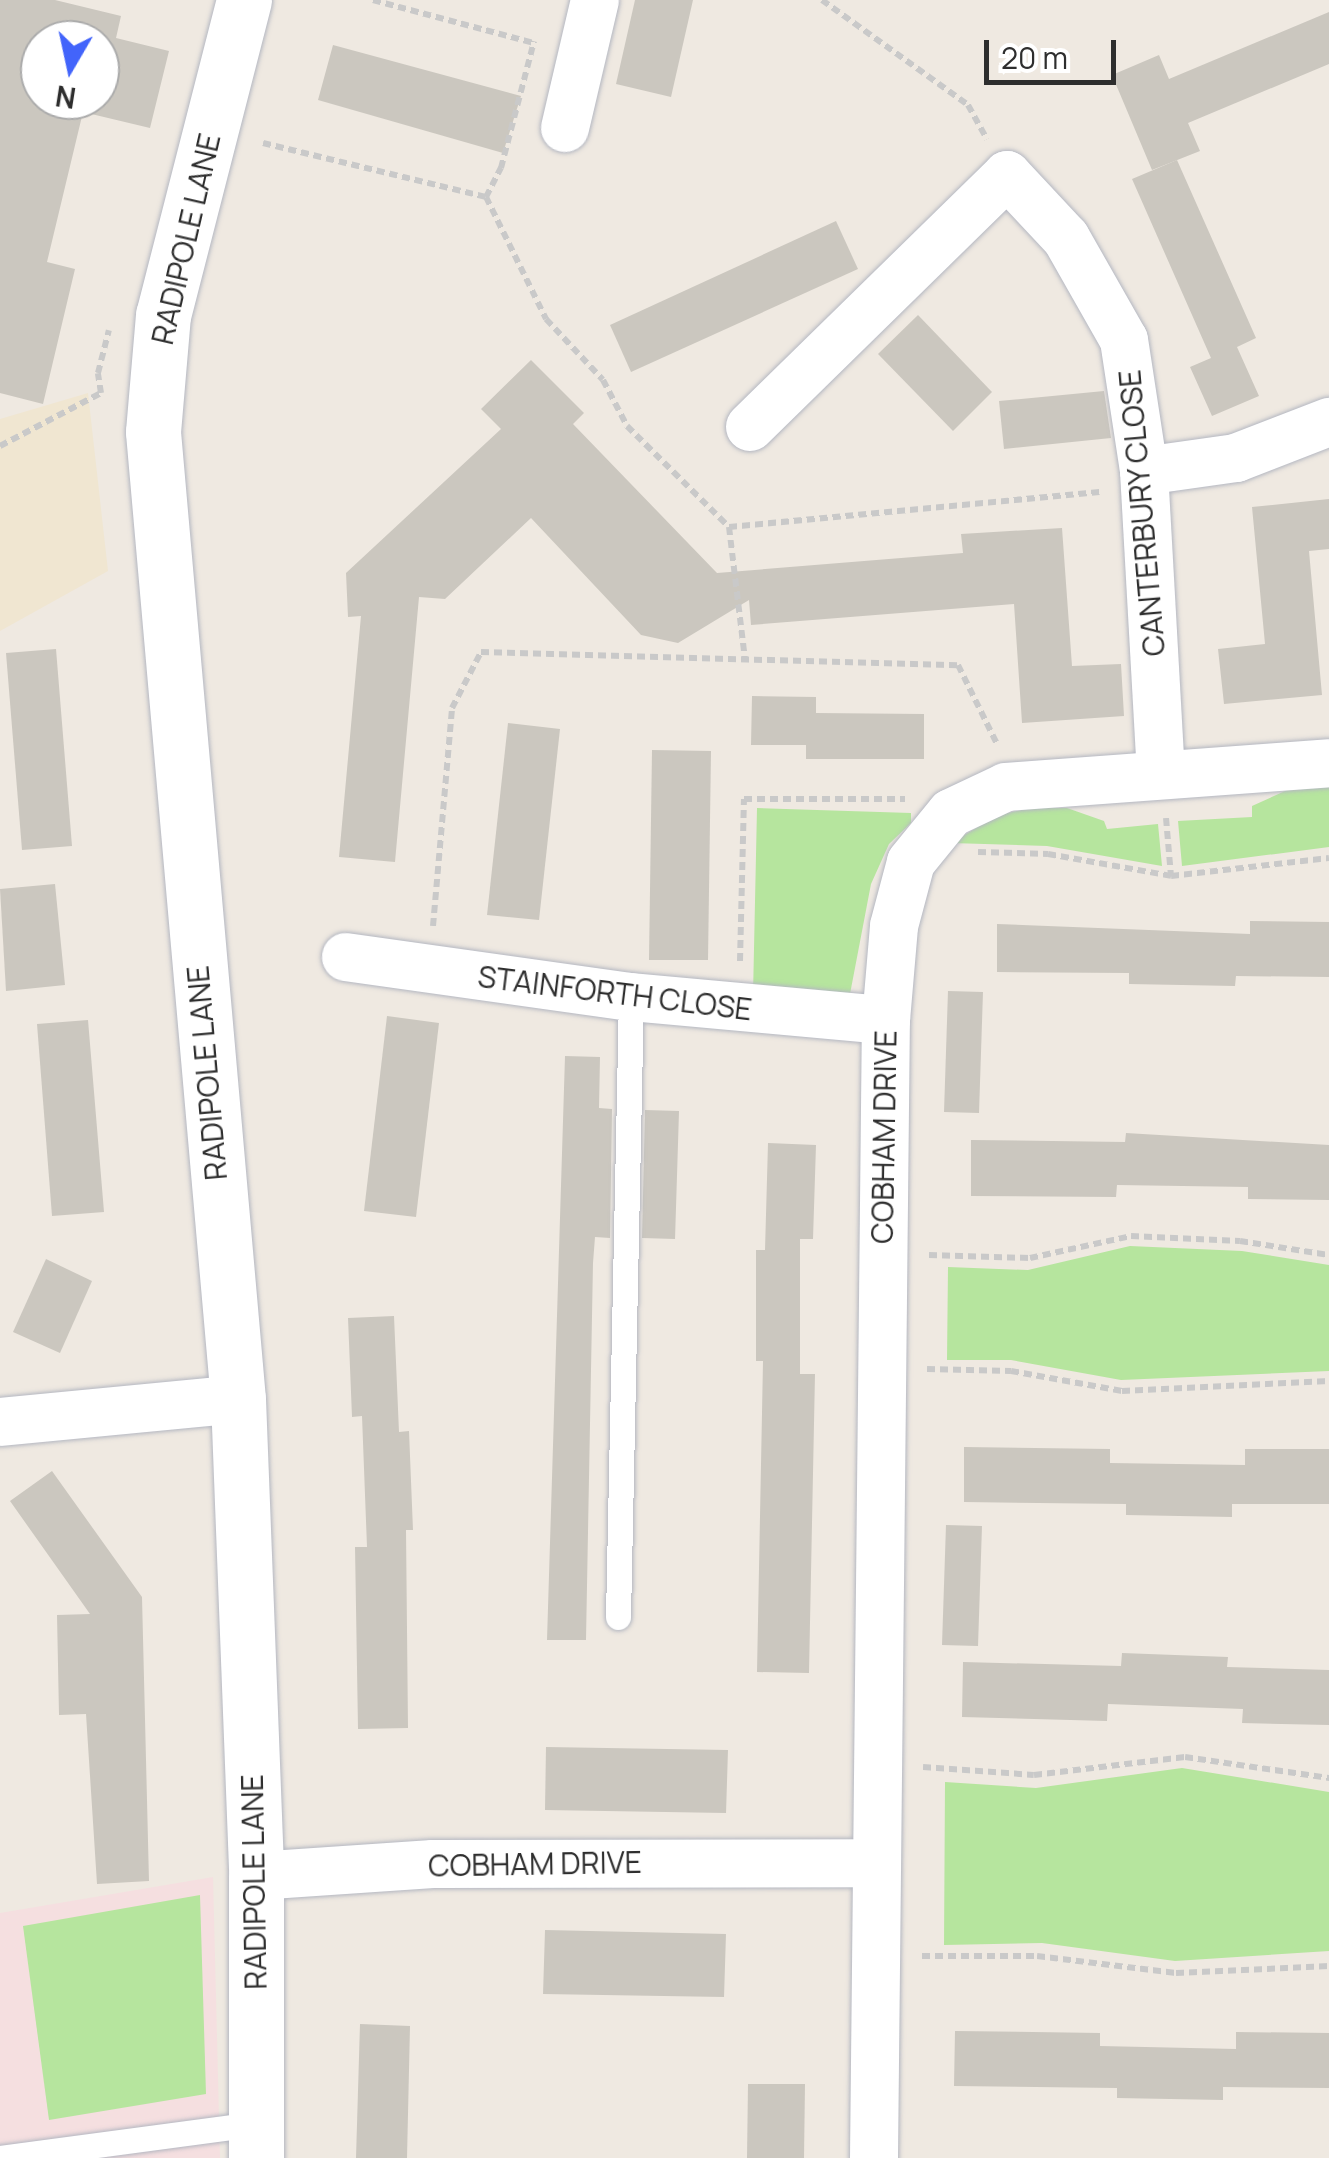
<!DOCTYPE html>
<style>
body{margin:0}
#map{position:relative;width:1329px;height:2158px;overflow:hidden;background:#efe9e1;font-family:Manrope,sans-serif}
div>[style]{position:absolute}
.education>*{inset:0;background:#f0e6d1}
.medical>*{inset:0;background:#f5dfe0}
.green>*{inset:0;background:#b6e59e}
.building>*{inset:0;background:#cbc7bf}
.path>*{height:6px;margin-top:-3px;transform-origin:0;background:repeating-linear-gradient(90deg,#c9c9c9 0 8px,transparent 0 13px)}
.roads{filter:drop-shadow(0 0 2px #b4b7c1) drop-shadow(0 0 2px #b4b7c1)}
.service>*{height:25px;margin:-12.5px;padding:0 12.5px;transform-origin:12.5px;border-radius:12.5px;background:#fff}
.minor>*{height:48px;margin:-24px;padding:0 24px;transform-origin:24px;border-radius:24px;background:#fff}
.secondary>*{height:55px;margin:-27.5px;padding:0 27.5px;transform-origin:27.5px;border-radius:27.5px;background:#fff}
span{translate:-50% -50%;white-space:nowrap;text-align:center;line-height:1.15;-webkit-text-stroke:8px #fff;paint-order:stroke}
.street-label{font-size:30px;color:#2e2e2e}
.north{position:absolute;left:20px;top:20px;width:100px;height:100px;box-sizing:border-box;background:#fff;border:2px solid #ababab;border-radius:50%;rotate:189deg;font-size:28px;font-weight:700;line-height:40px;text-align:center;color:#2e2e2e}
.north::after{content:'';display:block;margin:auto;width:35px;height:45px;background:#4264fb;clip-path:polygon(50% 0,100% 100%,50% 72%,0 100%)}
.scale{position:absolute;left:984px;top:40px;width:132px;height:45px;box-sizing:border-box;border:5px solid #2e2e2e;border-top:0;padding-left:12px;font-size:30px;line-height:35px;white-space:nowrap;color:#2e2e2e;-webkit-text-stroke:8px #fff;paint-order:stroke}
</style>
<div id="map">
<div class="education">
<div style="clip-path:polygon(88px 393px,108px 571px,0 631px,0 419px)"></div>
</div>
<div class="medical">
<div style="clip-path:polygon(213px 1877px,220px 2158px,0 2158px,0 1913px)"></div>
</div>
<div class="green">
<div style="clip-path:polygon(1305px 782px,1329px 782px,1329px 847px,1182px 866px,1178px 821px,1252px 817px,1252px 806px)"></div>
<div style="clip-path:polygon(757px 808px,911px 813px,911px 823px,889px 844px,871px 884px,850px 994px,753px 995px)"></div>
<div style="clip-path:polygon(1031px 808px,1067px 808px,1104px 821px,1107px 829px,1158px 824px,1162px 866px,1047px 846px,951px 843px,998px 815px)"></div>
<div style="clip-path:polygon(1130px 1246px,1242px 1251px,1329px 1265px,1329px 1371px,1121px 1380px,1011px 1360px,947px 1360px,948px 1267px,1028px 1270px)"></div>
<div style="clip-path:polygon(1182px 1768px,1329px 1792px,1329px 1951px,1175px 1961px,1042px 1943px,944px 1945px,945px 1782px,1036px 1788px)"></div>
<div style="clip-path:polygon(200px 1895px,206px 2094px,49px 2120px,23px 1926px)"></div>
</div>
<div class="building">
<div style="clip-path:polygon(evenodd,0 0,55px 0,121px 16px,116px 38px,169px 51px,150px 128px,83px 112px,47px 262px,75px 269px,43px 404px,0 393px,0 0,40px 40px,100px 40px,100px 100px,40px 100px,40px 40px)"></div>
<div style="clip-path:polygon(635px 0,693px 0,671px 97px,616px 84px)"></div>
<div style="clip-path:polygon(1329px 12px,1329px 64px,1188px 123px,1200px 151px,1152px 170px,1112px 75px,1159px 55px,1169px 79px)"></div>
<div style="clip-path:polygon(333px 45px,521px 96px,503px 153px,318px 100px)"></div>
<div style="clip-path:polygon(1177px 160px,1256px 338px,1237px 347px,1259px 396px,1212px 416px,1190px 367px,1211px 358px,1132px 179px)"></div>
<div style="clip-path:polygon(836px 221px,858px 269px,631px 372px,610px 325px)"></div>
<div style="clip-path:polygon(918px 315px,992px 392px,953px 431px,878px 354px)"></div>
<div style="clip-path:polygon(531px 360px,584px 413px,573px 424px,717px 573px,963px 553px,961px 534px,1062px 528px,1072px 666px,1121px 664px,1124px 716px,1022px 723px,1014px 604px,751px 625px,749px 600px,678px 643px,641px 635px,531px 518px,445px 599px,419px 597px,395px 862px,339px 857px,361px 616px,348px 617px,346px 573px,501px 429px,481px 409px)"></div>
<div style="clip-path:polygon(1104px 391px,1111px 438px,1004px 449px,999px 401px)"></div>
<div style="clip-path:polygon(1329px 499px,1329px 549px,1309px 551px,1322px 695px,1224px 704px,1218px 649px,1265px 644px,1252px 507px)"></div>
<div style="clip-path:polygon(56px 649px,72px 846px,22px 850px,6px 653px)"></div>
<div style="clip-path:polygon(752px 696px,816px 697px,816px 713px,924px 714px,924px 759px,806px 759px,806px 745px,751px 745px)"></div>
<div style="clip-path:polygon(508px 723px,560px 729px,539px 920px,487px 915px)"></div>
<div style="clip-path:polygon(652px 750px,711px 751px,708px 960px,649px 960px)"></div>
<div style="clip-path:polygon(55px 884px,65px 985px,6px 991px,0 889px)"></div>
<div style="clip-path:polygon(1250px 921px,1329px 922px,1329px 977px,1236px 976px,1235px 986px,1129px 984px,1129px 973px,997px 972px,997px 924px,1250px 934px)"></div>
<div style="clip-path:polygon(948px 991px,983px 992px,979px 1113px,944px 1112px)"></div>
<div style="clip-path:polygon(387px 1016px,439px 1023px,416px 1217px,364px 1211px)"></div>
<div style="clip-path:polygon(88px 1020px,104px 1212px,52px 1216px,37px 1024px)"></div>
<div style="clip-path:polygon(565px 1056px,600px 1057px,599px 1108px,612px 1109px,610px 1238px,595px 1237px,593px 1263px,586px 1640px,547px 1640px)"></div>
<div style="clip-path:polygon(645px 1110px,679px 1111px,675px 1239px,642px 1238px)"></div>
<div style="clip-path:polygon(1126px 1133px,1329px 1145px,1329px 1200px,1248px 1199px,1248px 1187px,1117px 1185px,1116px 1197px,971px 1196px,971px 1140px,1125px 1142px)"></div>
<div style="clip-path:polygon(768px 1143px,816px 1145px,813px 1239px,800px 1239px,800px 1374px,815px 1374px,809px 1673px,757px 1672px,763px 1361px,756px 1361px,756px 1250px,765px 1250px)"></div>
<div style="clip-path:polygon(46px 1259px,92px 1281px,60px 1353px,13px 1332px)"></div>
<div style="clip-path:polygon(394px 1316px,399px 1432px,409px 1431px,413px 1530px,406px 1530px,408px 1728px,358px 1729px,355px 1547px,367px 1547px,362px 1416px,352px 1417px,348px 1318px)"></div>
<div style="clip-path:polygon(964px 1447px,1110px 1449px,1110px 1463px,1245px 1465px,1245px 1449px,1329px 1449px,1329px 1504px,1232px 1504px,1232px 1517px,1126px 1515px,1126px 1504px,964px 1502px)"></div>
<div style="clip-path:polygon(52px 1471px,142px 1597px,149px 1881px,97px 1884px,86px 1714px,59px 1715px,57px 1615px,90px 1614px,10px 1501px)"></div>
<div style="clip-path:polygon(946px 1525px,982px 1526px,978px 1646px,942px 1645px)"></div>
<div style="clip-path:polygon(1122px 1653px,1228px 1657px,1227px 1667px,1329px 1670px,1329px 1725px,1242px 1723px,1243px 1709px,1108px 1704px,1107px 1721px,962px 1717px,963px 1662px,1121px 1666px)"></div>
<div style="clip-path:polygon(546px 1747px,728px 1750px,726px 1813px,545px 1810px)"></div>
<div style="clip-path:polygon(545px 1930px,726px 1934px,724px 1997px,543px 1994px)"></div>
<div style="clip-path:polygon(360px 2024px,410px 2026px,407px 2158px,356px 2158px)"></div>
<div style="clip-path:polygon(955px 2031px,1100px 2033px,1100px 2046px,1236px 2049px,1236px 2032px,1329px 2033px,1329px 2088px,1223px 2087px,1223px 2100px,1117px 2098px,1117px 2088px,954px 2086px)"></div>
<div style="clip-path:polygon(748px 2084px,805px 2084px,804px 2158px,747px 2158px)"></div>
</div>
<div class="path">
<div style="left:373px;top:0;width:166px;rotate:15deg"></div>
<div style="left:822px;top:0;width:180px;rotate:35.7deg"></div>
<div style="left:968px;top:105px;width:39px;rotate:61deg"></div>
<div style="left:263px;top:143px;width:229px;rotate:13.6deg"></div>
<div style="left:486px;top:197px;width:136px;rotate:63.8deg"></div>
<div style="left:546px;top:319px;width:83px;rotate:46.9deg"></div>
<div style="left:603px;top:380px;width:52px;rotate:62.4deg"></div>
<div style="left:627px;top:426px;width:144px;rotate:44.7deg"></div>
<div style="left:729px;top:527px;width:372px;rotate:-5.4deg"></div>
<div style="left:486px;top:197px;width:33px;rotate:-63deg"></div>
<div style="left:501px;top:168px;width:131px;rotate:-75.4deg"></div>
<div style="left:0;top:446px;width:114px;rotate:-27.7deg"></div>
<div style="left:101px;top:393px;width:20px;rotate:-99deg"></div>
<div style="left:98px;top:373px;width:44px;rotate:-75.7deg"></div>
<div style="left:729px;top:527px;width:133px;rotate:83.1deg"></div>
<div style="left:1166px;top:818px;width:58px;rotate:85.1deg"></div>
<div style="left:978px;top:852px;width:70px;rotate:1.6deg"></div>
<div style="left:1048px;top:854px;width:125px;rotate:10.1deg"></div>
<div style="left:1171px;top:876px;width:159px;rotate:-6.5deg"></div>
<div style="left:433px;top:926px;width:219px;rotate:-85deg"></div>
<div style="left:452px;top:708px;width:63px;rotate:-62.6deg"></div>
<div style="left:481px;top:652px;width:477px;rotate:1.6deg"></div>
<div style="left:958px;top:665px;width:88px;rotate:63.7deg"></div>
<div style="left:740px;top:961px;width:162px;rotate:-88.6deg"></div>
<div style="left:744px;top:799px;width:161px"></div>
<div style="left:929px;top:1255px;width:101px;rotate:1.7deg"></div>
<div style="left:1030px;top:1258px;width:103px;rotate:-12.3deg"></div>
<div style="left:1131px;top:1236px;width:109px;rotate:2.6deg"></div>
<div style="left:1240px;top:1241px;width:90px;rotate:8.9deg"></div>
<div style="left:927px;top:1369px;width:84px;rotate:1.4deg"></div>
<div style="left:1011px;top:1371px;width:113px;rotate:10.2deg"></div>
<div style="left:1122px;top:1391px;width:207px;rotate:-2.8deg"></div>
<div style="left:923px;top:1767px;width:111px;rotate:4.1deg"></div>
<div style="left:1034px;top:1775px;width:152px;rotate:-6.8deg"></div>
<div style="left:1185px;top:1757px;width:146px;rotate:8.3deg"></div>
<div style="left:922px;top:1956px;width:115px"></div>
<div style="left:1037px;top:1956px;width:140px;rotate:7deg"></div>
<div style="left:1176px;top:1973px;width:153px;rotate:-2.6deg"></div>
</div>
<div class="roads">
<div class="service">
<div style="left:618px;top:1617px;width:620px;rotate:-88.8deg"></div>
<div style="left:0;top:2158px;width:258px;rotate:-7.6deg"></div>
</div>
<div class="minor">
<div style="left:565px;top:128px;width:131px;rotate:-76.8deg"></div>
<div style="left:750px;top:427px;width:360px;rotate:-44.4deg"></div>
<div style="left:1007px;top:175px;width:86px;rotate:46.9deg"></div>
<div style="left:1066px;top:238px;width:117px;rotate:60.4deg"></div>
<div style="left:1124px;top:340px;width:133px;rotate:81.3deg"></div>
<div style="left:1144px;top:471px;width:300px;rotate:86.8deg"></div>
<div style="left:1144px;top:471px;width:93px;rotate:-8deg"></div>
<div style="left:1236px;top:458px;width:100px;rotate:-21.2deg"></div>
<div style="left:346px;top:957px;width:288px;rotate:8deg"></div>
<div style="left:631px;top:997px;width:256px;rotate:5.2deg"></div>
<div style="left:0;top:1422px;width:239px;rotate:-5.5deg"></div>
<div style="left:256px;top:1876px;width:177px;rotate:-3.9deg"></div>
<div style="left:433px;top:1864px;width:440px;rotate:-0.1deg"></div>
<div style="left:874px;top:2158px;width:1138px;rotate:-89.4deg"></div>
<div style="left:886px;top:1020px;width:94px;rotate:-85.1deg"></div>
<div style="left:894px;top:926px;width:66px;rotate:-75.1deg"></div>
<div style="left:911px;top:862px;width:63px;rotate:-50.8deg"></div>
<div style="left:951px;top:813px;width:61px;rotate:-25.3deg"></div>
<div style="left:1006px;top:787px;width:324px;rotate:-4.2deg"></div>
</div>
<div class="secondary">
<div style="left:244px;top:0;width:325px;rotate:104.4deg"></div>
<div style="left:163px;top:315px;width:117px;rotate:94.9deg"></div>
<div style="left:153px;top:432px;width:971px;rotate:84.98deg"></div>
<div style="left:238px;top:1399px;width:477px;rotate:87.8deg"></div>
<div style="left:256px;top:1876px;width:282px;rotate:90deg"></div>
</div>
</div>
<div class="street-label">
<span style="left:186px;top:239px;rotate:-77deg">RADIPOLE LANE</span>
<span style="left:1142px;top:513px;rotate:-95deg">CANTERBURY CLOSE</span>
<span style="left:615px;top:993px;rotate:7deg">STAINFORTH CLOSE</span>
<span style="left:207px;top:1073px;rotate:-95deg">RADIPOLE LANE</span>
<span style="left:884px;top:1137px;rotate:-89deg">COBHAM DRIVE</span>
<span style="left:535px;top:1864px;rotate:-1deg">COBHAM DRIVE</span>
<span style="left:254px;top:1882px;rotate:-91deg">RADIPOLE LANE</span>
</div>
<div class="north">N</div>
<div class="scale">20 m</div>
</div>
